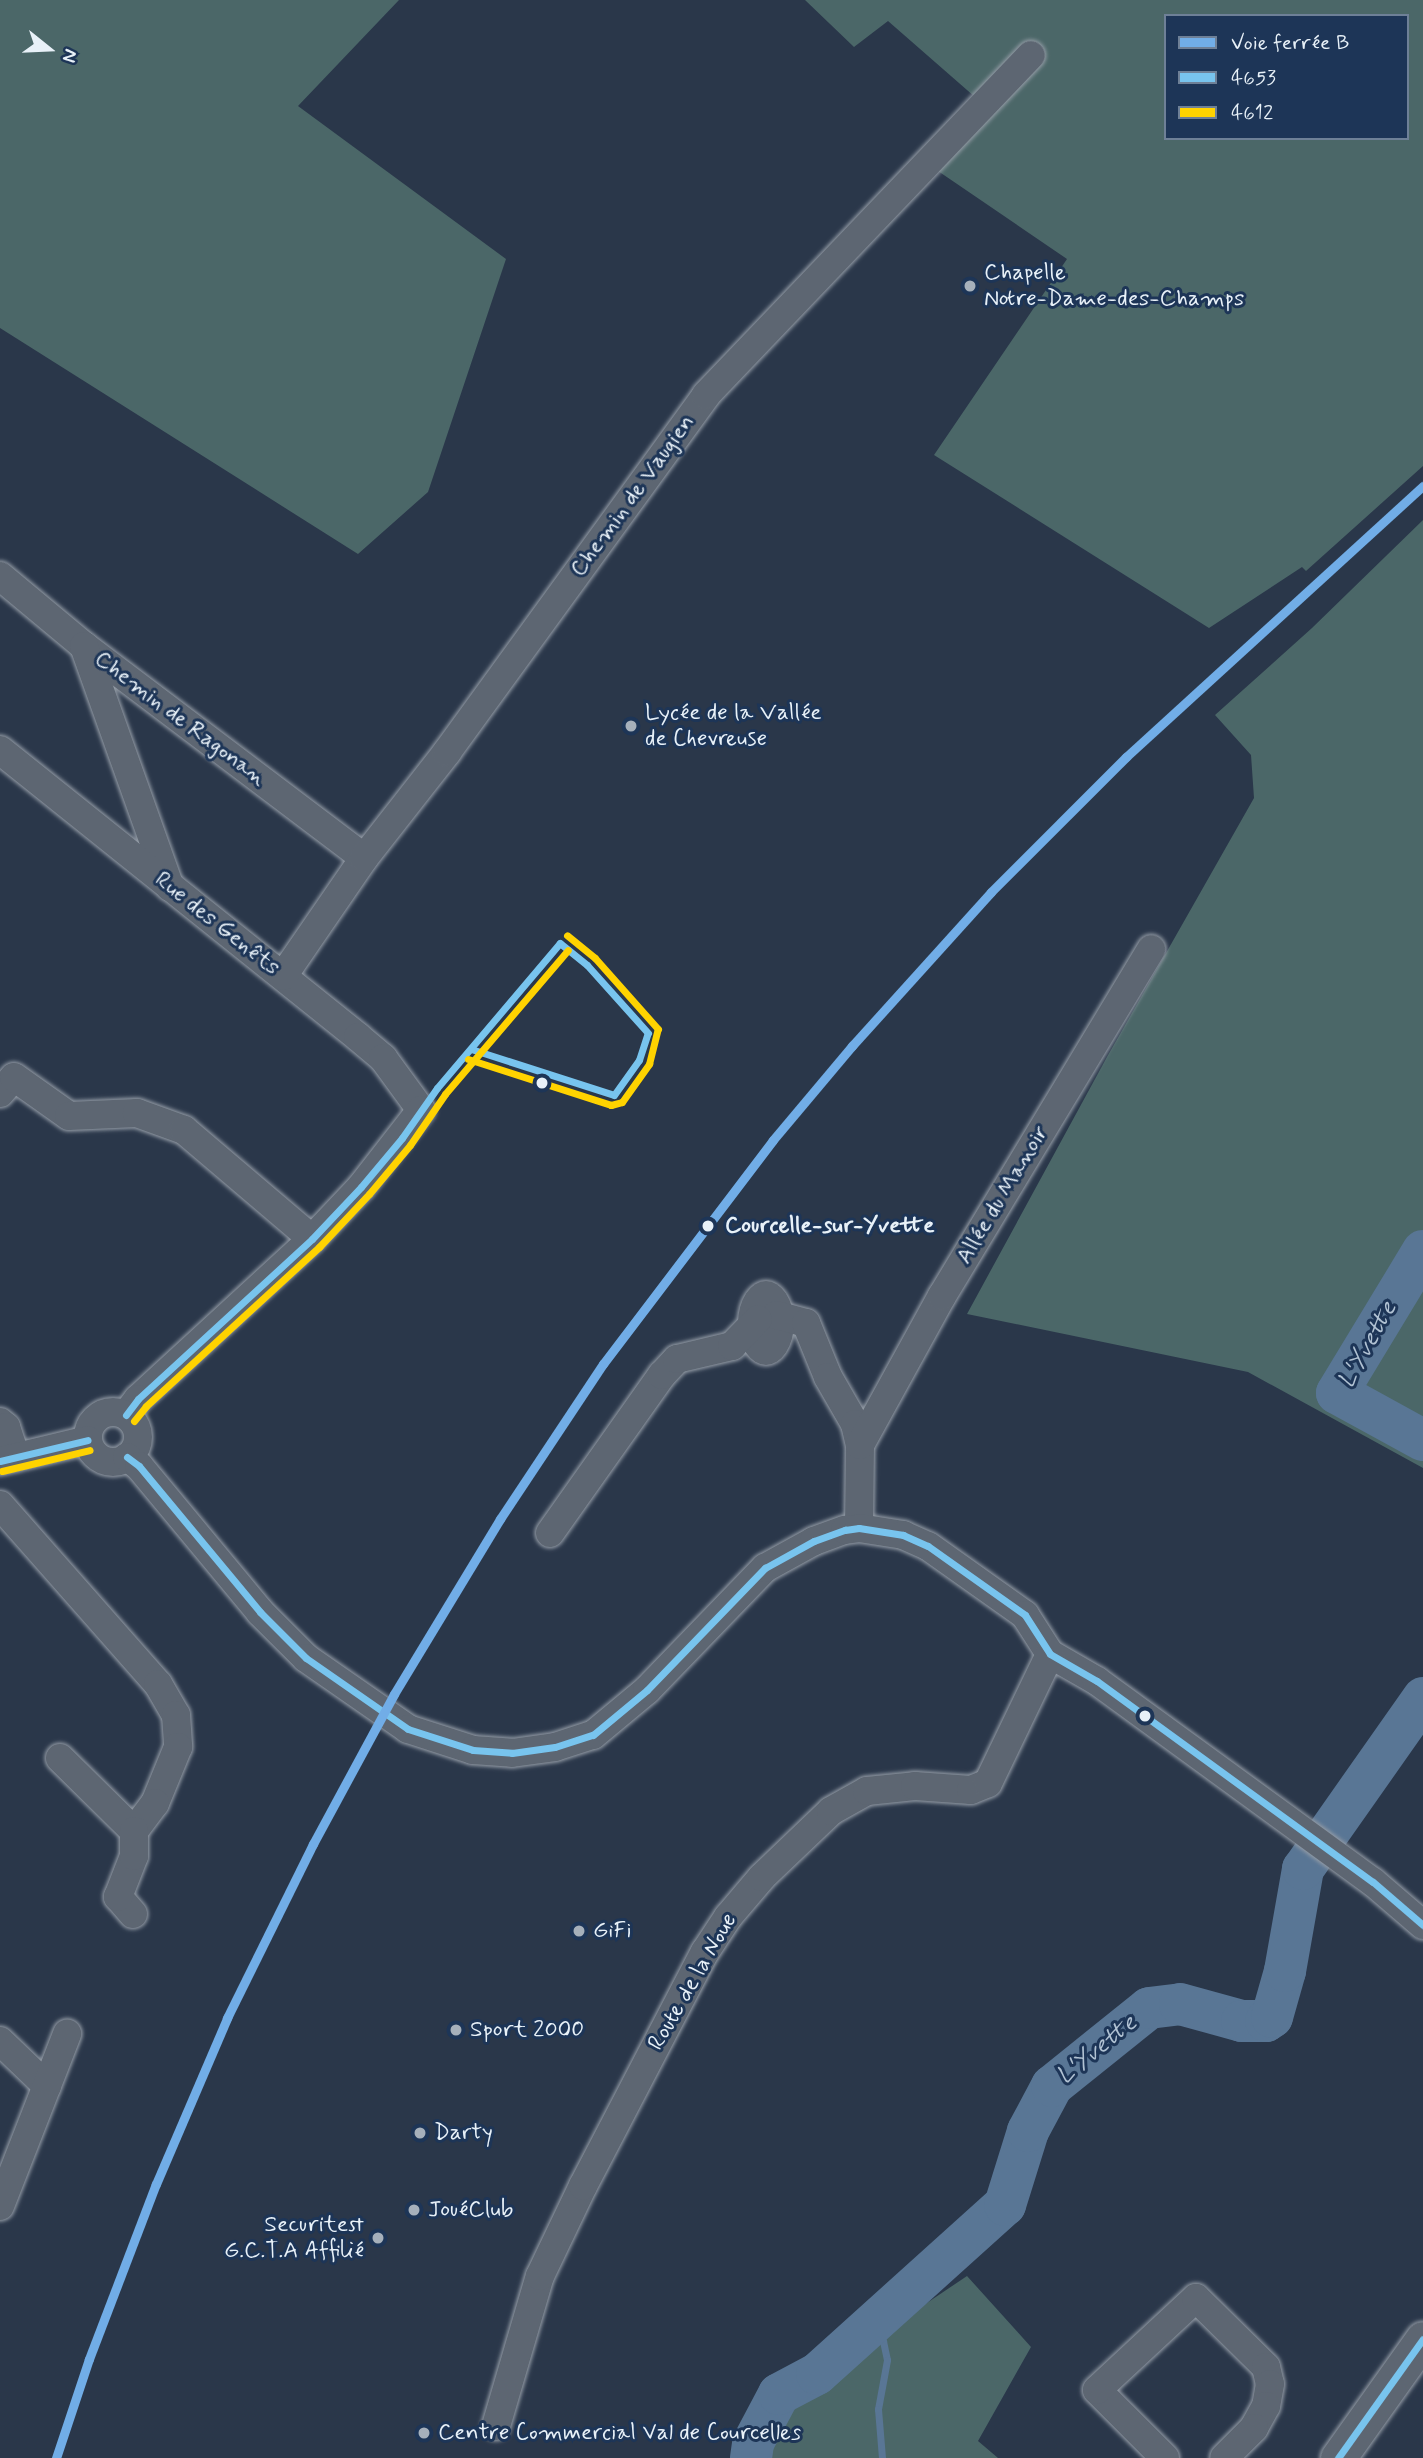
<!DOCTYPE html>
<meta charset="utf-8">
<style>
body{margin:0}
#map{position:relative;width:1423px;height:2458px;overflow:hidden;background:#2a374a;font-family:Mynerve,sans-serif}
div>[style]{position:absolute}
.green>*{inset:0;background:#4b6768}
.stream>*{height:7px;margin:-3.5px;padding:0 3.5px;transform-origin:3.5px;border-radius:3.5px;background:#597695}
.river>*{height:42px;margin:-21px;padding:0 21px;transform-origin:21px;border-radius:21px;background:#597695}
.roads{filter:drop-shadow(0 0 2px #959da7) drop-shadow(0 0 2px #959da7)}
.minor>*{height:28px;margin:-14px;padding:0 14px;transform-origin:14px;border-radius:14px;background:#5d6672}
.minor>.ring{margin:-14px;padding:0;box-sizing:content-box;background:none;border:28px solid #5d6672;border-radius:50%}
.major>*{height:35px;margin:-17.5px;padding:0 17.5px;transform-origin:17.5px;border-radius:17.5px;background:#5d6672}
.bus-1>*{height:7px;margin:-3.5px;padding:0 3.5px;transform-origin:3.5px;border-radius:3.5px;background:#78c4ee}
.bus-2>*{height:7px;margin:-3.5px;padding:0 3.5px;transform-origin:3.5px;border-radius:3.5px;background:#ffd300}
.rail-1>*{height:9px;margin:-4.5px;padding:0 4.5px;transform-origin:4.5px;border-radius:4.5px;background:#71ade7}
.dots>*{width:19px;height:19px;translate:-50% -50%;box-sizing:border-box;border:4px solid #1d3557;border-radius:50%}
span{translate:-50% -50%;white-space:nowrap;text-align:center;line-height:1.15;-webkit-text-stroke:6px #1d3557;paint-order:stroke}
.poi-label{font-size:23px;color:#e8f1f8}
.left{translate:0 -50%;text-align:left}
.right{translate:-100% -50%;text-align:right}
.street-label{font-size:23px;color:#e8f1f8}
.stop-label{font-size:23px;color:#e8f1f8;font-weight:700}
.water-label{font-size:24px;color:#b1c2d3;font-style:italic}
.legend{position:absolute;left:1164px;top:14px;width:245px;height:126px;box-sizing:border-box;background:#1d3557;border:2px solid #6e8097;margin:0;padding:9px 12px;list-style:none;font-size:21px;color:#e8f1f8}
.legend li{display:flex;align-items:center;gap:14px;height:35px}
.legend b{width:35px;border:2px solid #6e8097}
.north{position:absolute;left:14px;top:14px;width:70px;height:70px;-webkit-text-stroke:5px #1d3557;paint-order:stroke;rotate:108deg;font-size:19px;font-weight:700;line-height:28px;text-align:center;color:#e8f1f8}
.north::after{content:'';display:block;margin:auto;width:24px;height:32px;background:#e8f1f8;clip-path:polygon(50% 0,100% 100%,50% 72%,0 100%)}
</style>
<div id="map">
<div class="green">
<div style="clip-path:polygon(0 0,399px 0,298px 106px,506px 259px,428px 492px,358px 554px,0 328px)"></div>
<div style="clip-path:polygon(evenodd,805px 0,1423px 0,1423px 466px,1306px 571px,1302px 567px,1209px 628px,934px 455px,1067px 259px,938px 171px,975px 97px,888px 21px,854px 47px,805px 0,1166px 16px,1407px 16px,1407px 138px,1166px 138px,1166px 16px)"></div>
<div style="clip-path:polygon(1423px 520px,1423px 1468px,1248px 1372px,967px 1314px,1107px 1057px,1254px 798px,1251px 755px,1215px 715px,1312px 628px)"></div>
<div style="clip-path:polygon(967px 2276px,1031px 2347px,978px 2441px,998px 2458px,765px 2458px,796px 2391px)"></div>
</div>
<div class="stream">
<div style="left:873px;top:2326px;width:18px;rotate:56deg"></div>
<div style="left:883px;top:2341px;width:19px;rotate:78deg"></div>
<div style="left:887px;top:2360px;width:50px;rotate:100.4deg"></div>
<div style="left:878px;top:2409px;width:49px;rotate:85.3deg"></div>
</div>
<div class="river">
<div style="left:1423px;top:1251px;width:166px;rotate:121.2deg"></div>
<div style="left:1337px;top:1393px;width:98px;rotate:28.7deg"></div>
<div style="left:751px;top:2458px;width:15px;rotate:-82deg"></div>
<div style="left:753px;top:2443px;width:55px;rotate:-62deg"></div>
<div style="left:779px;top:2394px;width:43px;rotate:-27.8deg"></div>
<div style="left:817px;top:2374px;width:253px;rotate:-42deg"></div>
<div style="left:1005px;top:2205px;width:77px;rotate:-72.7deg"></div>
<div style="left:1028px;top:2131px;width:51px;rotate:-61.9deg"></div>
<div style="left:1052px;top:2086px;width:124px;rotate:-38.8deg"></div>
<div style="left:1149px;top:2008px;width:31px;rotate:-7deg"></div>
<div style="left:1180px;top:2004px;width:64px;rotate:15.3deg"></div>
<div style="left:1242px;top:2021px;width:24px"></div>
<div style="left:1266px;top:2021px;width:7px;rotate:-34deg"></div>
<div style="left:1272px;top:2017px;width:48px;rotate:-74.2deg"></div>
<div style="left:1285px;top:1971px;width:104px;rotate:-80deg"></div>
<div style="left:1303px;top:1869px;width:209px;rotate:-54.9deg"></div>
</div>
<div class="roads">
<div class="minor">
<div style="left:0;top:576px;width:109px;rotate:39.8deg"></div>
<div style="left:84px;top:646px;width:351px;rotate:37.1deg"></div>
<div style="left:84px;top:646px;width:256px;rotate:70.4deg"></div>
<div style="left:0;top:750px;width:459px;rotate:38.7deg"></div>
<div style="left:358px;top:1037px;width:33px;rotate:40deg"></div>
<div style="left:383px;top:1058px;width:64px;rotate:53.8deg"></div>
<div style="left:421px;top:1110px;width:98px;rotate:127.9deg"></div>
<div style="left:361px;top:1187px;width:71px;rotate:133.3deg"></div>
<div style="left:312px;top:1239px;width:236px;rotate:137.4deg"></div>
<div style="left:138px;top:1399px;width:20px;rotate:127deg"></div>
<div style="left:283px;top:976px;width:143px;rotate:-55.5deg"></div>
<div style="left:364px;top:858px;width:135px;rotate:-51.9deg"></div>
<div style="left:447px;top:752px;width:441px;rotate:-54deg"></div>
<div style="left:706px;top:395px;width:470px;rotate:-46.3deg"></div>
<div style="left:0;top:1093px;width:21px;rotate:-49deg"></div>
<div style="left:14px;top:1077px;width:67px;rotate:35.3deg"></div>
<div style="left:69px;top:1116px;width:68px;rotate:-2.5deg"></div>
<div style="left:137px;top:1113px;width:50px;rotate:19.9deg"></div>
<div style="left:184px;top:1130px;width:168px;rotate:40.4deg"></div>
<div class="ring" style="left:752px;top:1295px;width:-2px;height:-2px"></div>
<div style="left:776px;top:1315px;width:31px;rotate:15deg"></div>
<div style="left:806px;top:1323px;width:58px;rotate:67.8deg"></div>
<div style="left:828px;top:1377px;width:54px;rotate:60.1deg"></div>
<div style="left:855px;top:1424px;width:22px;rotate:77deg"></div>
<div style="left:860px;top:1445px;width:83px;rotate:90.7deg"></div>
<div class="ring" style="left:88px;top:1412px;width:22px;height:22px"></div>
<div style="left:0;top:1422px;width:8px;rotate:40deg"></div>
<div style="left:6px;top:1427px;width:32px;rotate:72deg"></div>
<div style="left:860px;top:1445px;width:170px;rotate:-61.2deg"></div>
<div style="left:942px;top:1296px;width:405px;rotate:-58.9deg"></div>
<div style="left:127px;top:1457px;width:15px;rotate:37deg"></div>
<div style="left:139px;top:1466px;width:190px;rotate:50.3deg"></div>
<div style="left:260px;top:1612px;width:65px;rotate:45deg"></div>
<div style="left:306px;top:1658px;width:124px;rotate:34.8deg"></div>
<div style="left:408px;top:1729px;width:68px;rotate:17.9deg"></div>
<div style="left:473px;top:1750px;width:39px;rotate:4deg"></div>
<div style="left:512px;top:1753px;width:43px;rotate:-7.9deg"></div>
<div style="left:555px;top:1747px;width:40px;rotate:-18deg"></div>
<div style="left:593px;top:1735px;width:70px;rotate:-39.8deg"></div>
<div style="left:647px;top:1690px;width:170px;rotate:-46deg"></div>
<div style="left:765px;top:1568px;width:56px;rotate:-28.9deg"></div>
<div style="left:814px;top:1541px;width:33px;rotate:-20deg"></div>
<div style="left:845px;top:1530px;width:14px;rotate:-8deg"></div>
<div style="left:859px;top:1528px;width:45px;rotate:9deg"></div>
<div style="left:903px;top:1535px;width:27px;rotate:24deg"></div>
<div style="left:928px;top:1546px;width:119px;rotate:35.4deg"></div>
<div style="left:1025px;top:1615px;width:46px;rotate:57.3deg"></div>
<div style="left:1050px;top:1654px;width:54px;rotate:29.9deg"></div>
<div style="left:1097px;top:1681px;width:341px;rotate:36.1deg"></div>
<div style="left:1373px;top:1882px;width:66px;rotate:40.7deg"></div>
<div style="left:0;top:1461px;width:90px;rotate:-13.4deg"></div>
<div style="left:0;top:1505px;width:239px;rotate:48.6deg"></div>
<div style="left:158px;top:1684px;width:36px;rotate:60deg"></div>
<div style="left:176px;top:1715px;width:32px;rotate:86deg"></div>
<div style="left:178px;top:1747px;width:61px;rotate:112.3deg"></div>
<div style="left:155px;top:1803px;width:35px;rotate:127deg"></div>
<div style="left:134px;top:1831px;width:104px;rotate:-135.4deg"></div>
<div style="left:550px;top:1533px;width:194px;rotate:-54.7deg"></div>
<div style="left:662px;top:1375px;width:22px;rotate:-47deg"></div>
<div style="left:677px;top:1359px;width:57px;rotate:-13.3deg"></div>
<div style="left:732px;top:1346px;width:37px;rotate:-46deg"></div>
<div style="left:133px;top:1914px;width:23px;rotate:-131deg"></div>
<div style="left:118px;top:1897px;width:44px;rotate:-68.7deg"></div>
<div style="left:134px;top:1856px;width:25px;rotate:-90deg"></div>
<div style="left:0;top:2041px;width:65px;rotate:43.8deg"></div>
<div style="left:0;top:2206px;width:185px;rotate:-68.7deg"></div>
<div style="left:496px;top:2426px;width:156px;rotate:-73.7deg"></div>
<div style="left:540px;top:2276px;width:100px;rotate:-64.5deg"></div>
<div style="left:583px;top:2186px;width:264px;rotate:-62.5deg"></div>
<div style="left:705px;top:1952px;width:42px;rotate:-56.7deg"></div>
<div style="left:728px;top:1917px;width:52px;rotate:-49.6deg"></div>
<div style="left:762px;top:1877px;width:95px;rotate:-43.7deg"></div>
<div style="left:831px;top:1811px;width:41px;rotate:-29.1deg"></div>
<div style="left:867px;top:1791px;width:48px;rotate:-5.9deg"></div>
<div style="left:915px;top:1786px;width:56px;rotate:4.1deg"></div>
<div style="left:971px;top:1790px;width:18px;rotate:-22deg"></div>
<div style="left:988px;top:1783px;width:143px;rotate:-64.3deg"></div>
<div style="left:1165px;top:2458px;width:96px;rotate:-135deg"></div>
<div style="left:1097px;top:2390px;width:135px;rotate:-42.9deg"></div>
<div style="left:1196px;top:2298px;width:98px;rotate:44.6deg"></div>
<div style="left:1266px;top:2367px;width:17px;rotate:77deg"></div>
<div style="left:1270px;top:2384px;width:22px;rotate:100deg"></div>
<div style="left:1266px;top:2406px;width:25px;rotate:119deg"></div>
<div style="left:1254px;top:2428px;width:42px;rotate:135deg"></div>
</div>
<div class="major">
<div style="left:1338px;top:2458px;width:146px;rotate:-54.5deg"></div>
</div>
</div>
<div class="bus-1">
<div style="left:471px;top:1049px;width:150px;rotate:17.8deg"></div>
<div style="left:614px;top:1095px;width:43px;rotate:-54.5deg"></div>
<div style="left:639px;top:1060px;width:28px;rotate:-72deg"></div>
<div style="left:648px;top:1033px;width:91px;rotate:-131.9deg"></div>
<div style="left:587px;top:965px;width:35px;rotate:-141deg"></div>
<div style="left:126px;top:1415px;width:20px;rotate:-53deg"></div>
<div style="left:138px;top:1399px;width:236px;rotate:-42.6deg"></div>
<div style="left:312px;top:1239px;width:71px;rotate:-46.7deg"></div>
<div style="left:361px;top:1187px;width:64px;rotate:-50.1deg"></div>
<div style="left:402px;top:1138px;width:61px;rotate:-55deg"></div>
<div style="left:437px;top:1088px;width:190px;rotate:-49.7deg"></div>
<div style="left:127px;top:1457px;width:15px;rotate:37deg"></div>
<div style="left:139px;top:1466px;width:190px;rotate:50.3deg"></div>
<div style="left:260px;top:1612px;width:65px;rotate:45deg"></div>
<div style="left:306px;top:1658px;width:124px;rotate:34.8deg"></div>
<div style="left:408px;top:1729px;width:68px;rotate:17.9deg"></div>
<div style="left:473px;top:1750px;width:39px;rotate:4deg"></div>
<div style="left:512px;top:1753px;width:43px;rotate:-7.9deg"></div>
<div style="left:555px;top:1747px;width:40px;rotate:-18deg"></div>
<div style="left:593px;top:1735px;width:70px;rotate:-39.8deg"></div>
<div style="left:647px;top:1690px;width:170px;rotate:-46deg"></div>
<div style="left:765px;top:1568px;width:56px;rotate:-28.9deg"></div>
<div style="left:814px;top:1541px;width:33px;rotate:-20deg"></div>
<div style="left:845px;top:1530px;width:14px;rotate:-8deg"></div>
<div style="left:859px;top:1528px;width:45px;rotate:9deg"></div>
<div style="left:903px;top:1535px;width:27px;rotate:24deg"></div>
<div style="left:928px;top:1546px;width:119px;rotate:35.4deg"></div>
<div style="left:1025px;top:1615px;width:46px;rotate:57.3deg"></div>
<div style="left:1050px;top:1654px;width:54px;rotate:29.9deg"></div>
<div style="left:1097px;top:1681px;width:341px;rotate:36.1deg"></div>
<div style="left:1373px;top:1882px;width:66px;rotate:40.7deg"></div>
<div style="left:0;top:1461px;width:90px;rotate:-13.4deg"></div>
<div style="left:1338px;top:2458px;width:146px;rotate:-54.5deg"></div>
</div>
<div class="bus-2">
<div style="left:468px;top:1059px;width:150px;rotate:17.8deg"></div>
<div style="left:611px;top:1105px;width:11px;rotate:-15deg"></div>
<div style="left:622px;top:1102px;width:47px;rotate:-54.6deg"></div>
<div style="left:649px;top:1064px;width:36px;rotate:-76deg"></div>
<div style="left:658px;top:1029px;width:95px;rotate:-131.6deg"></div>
<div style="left:595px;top:958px;width:36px;rotate:-141deg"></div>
<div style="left:134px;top:1421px;width:19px;rotate:-51deg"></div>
<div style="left:146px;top:1406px;width:235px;rotate:-42.6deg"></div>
<div style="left:319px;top:1247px;width:73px;rotate:-46.7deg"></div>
<div style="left:369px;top:1194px;width:64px;rotate:-50.1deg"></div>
<div style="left:410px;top:1145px;width:62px;rotate:-55.5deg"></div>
<div style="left:445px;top:1094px;width:189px;rotate:-49.5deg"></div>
<div style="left:2px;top:1471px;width:90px;rotate:-13.4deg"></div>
</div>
<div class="rail-1">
<div style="left:56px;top:2458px;width:104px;rotate:-71.6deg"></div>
<div style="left:89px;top:2359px;width:187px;rotate:-69.1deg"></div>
<div style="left:156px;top:2184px;width:181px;rotate:-66.8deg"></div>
<div style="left:227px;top:2018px;width:194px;rotate:-63.7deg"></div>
<div style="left:313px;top:1844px;width:170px;rotate:-61.6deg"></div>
<div style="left:394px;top:1694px;width:205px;rotate:-58.8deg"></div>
<div style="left:500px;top:1519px;width:186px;rotate:-56.4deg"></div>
<div style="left:603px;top:1364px;width:281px;rotate:-52.8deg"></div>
<div style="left:773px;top:1140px;width:123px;rotate:-50deg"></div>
<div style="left:852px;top:1046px;width:207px;rotate:-47.9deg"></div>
<div style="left:991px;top:892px;width:191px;rotate:-45deg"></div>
<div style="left:1126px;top:757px;width:402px;rotate:-42.4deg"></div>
</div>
<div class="dots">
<div style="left:970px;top:286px;background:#a6b0bb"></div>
<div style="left:631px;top:726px;background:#a6b0bb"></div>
<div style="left:542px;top:1083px;background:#e8f1f8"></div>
<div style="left:708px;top:1226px;background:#e8f1f8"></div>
<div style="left:1145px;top:1716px;background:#e8f1f8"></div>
<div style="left:579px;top:1931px;background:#a6b0bb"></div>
<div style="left:456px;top:2030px;background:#a6b0bb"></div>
<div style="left:420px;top:2133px;background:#a6b0bb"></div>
<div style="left:414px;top:2210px;background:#a6b0bb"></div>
<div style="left:378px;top:2238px;background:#a6b0bb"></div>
<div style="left:424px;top:2433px;background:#a6b0bb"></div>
</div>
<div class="poi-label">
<span class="left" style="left:984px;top:286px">Chapelle<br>Notre-Dame-des-Champs</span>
<span class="left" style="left:645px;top:726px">Lycée de la Vallée<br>de Chevreuse</span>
<span class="left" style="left:593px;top:1931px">GiFi</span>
<span class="left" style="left:470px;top:2030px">Sport 2000</span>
<span class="left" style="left:434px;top:2133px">Darty</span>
<span class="left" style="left:428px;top:2210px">JouéClub</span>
<span class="right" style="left:364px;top:2238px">Securitest<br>G.C.T.A Affilié</span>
<span class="left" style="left:438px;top:2433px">Centre Commercial Val de Courcelles</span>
</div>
<div class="street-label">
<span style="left:633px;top:496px;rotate:-54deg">Chemin de Vaugien</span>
<span style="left:180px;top:719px;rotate:37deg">Chemin de Ragonan</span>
<span style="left:217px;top:924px;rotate:38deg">Rue des Genêts</span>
<span style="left:1003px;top:1195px;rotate:-59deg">Allée du Manoir</span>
<span style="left:693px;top:1982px;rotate:-60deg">Route de la Noue</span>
</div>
<div class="stop-label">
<span class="left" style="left:725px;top:1226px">Courcelle-sur-Yvette</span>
</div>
<div class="water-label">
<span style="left:1368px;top:1345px;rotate:-61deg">L'Yvette</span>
<span style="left:1097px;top:2050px;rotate:-39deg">L'Yvette</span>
</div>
<ul class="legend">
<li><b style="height:9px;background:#71ade7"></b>Voie ferrée B</li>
<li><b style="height:9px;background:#78c4ee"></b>4653</li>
<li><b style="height:9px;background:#ffd300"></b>4612</li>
</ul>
<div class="north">N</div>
</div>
